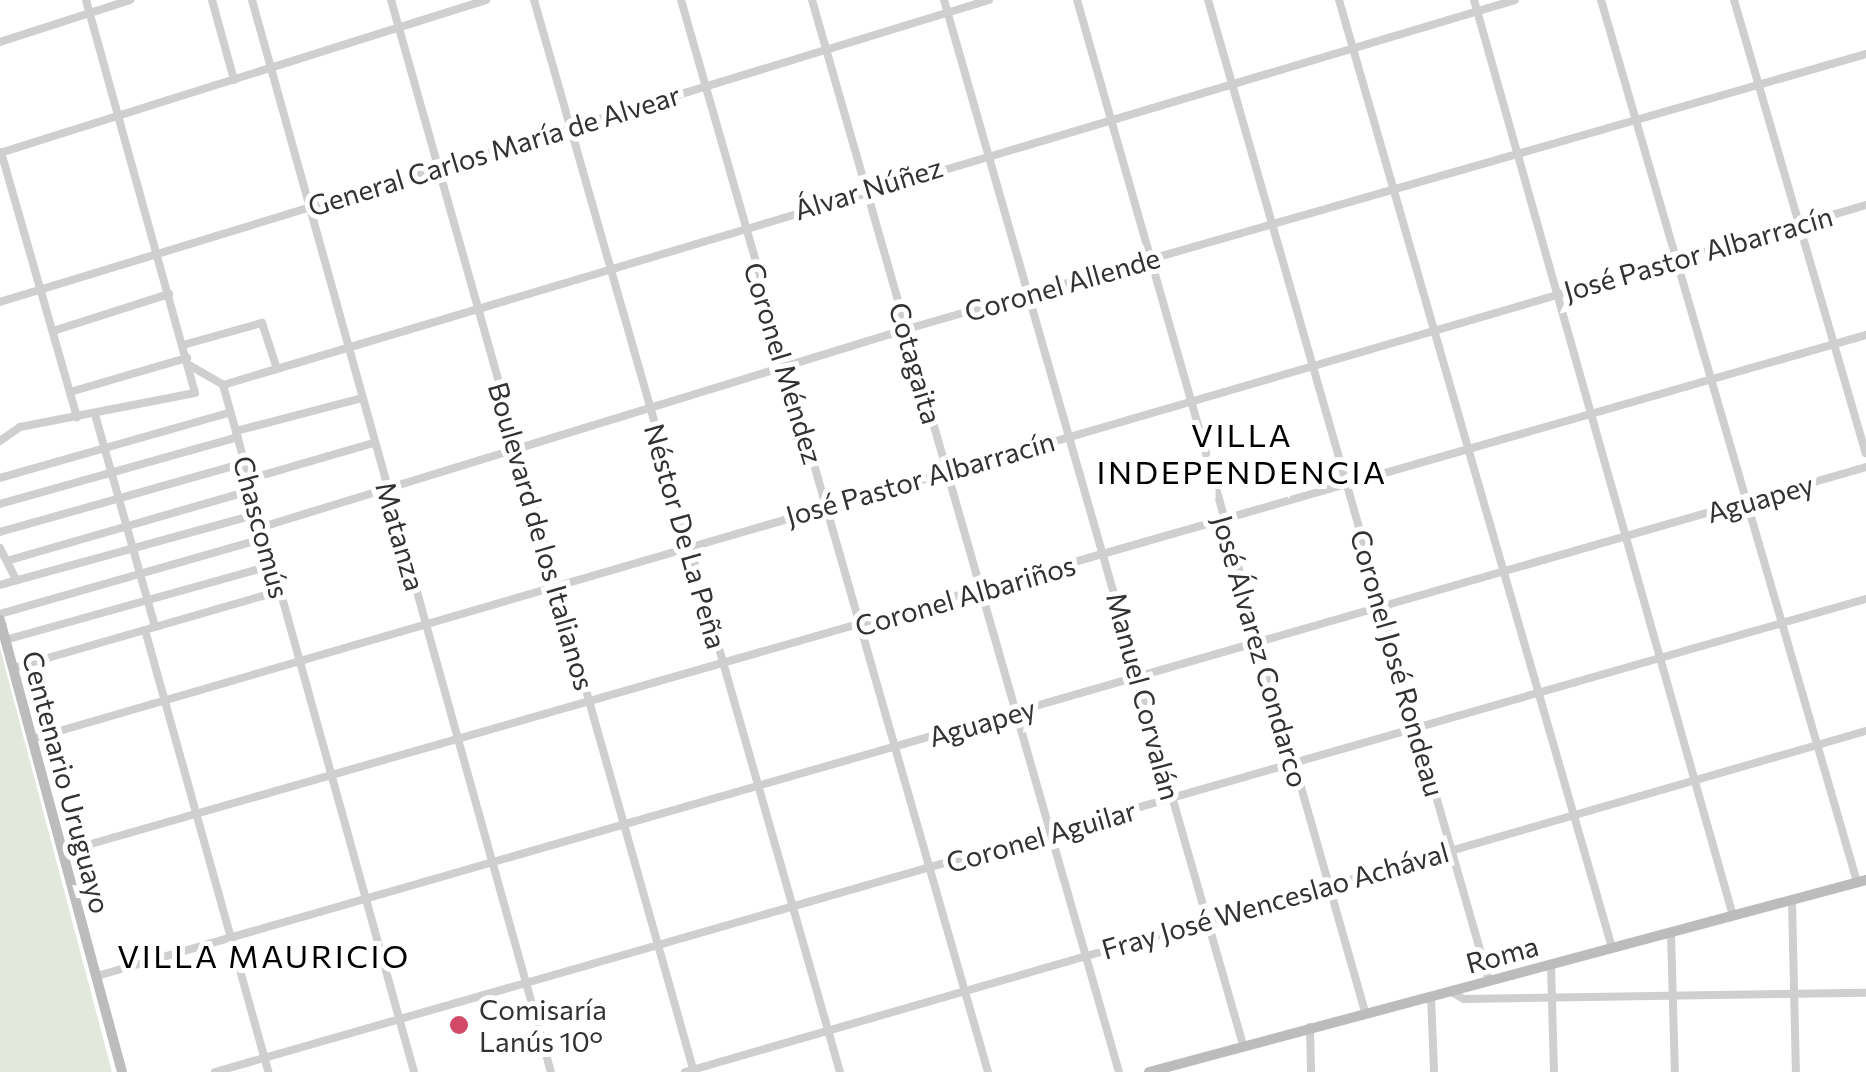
<!DOCTYPE html>
<meta charset="utf-8">
<style>
body{margin:0}
#map{position:relative;width:1866px;height:1072px;overflow:hidden;background:#fff;font-family:Commissioner,sans-serif}
div>[style]{position:absolute}
.green>*{inset:0;background:#e3e8dc}
.street>*{height:8px;margin:-4px;padding:0 4px;transform-origin:4px;border-radius:4px;background:#cfcfcf}
.secondary>*{height:10px;margin:-5px;padding:0 5px;transform-origin:5px;border-radius:5px;background:#bcbcbc}
.dots>*{width:28px;height:28px;translate:-50% -50%;box-sizing:border-box;border:5px solid #fff;border-radius:50%}
span{translate:-50% -50%;white-space:nowrap;text-align:center;line-height:1.15;-webkit-text-stroke:10px #fff;paint-order:stroke}
.street-label{font-size:28px;color:#323232}
.poi-label{font-size:28px;color:#323232}
.left{translate:0 -50%;text-align:left}
.quarter-label{font-size:32px;color:#000;letter-spacing:2.5px}
</style>
<div id="map">
<div class="green">
<div style="clip-path:polygon(0 648px,112px 1072px,0 1072px)"></div>
</div>
<div class="street">
<div style="left:212px;top:0;width:83px;rotate:74.6deg"></div>
<div style="left:252px;top:0;width:1113px;rotate:74.42deg"></div>
<div style="left:391px;top:0;width:1114px;rotate:74.22deg"></div>
<div style="left:534px;top:0;width:1115px;rotate:74.07deg"></div>
<div style="left:681px;top:0;width:1115px;rotate:74.02deg"></div>
<div style="left:812px;top:0;width:1115px;rotate:74.02deg"></div>
<div style="left:944px;top:0;width:1087px;rotate:74.03deg"></div>
<div style="left:1077px;top:0;width:1052px;rotate:74.11deg"></div>
<div style="left:1208px;top:0;width:1020px;rotate:74.02deg"></div>
<div style="left:1339px;top:0;width:987px;rotate:73.93deg"></div>
<div style="left:1474px;top:0;width:952px;rotate:74.21deg"></div>
<div style="left:1601px;top:0;width:918px;rotate:73.81deg"></div>
<div style="left:1734px;top:0;width:472px;rotate:73.8deg"></div>
<div style="left:0;top:42px;width:137px;rotate:-17.9deg"></div>
<div style="left:1px;top:152px;width:276px;rotate:74deg"></div>
<div style="left:0;top:153px;width:510px;rotate:-17.47deg"></div>
<div style="left:0;top:302px;width:1034px;rotate:-16.98deg"></div>
<div style="left:53px;top:331px;width:122px;rotate:-17.7deg"></div>
<div style="left:183px;top:345px;width:82px;rotate:-15.6deg"></div>
<div style="left:262px;top:323px;width:48px;rotate:71.9deg"></div>
<div style="left:189px;top:365px;width:39px;rotate:30deg"></div>
<div style="left:223px;top:385px;width:713px;rotate:74.46deg"></div>
<div style="left:223px;top:385px;width:1348px;rotate:-16.59deg"></div>
<div style="left:70px;top:392px;width:122px;rotate:-16.2deg"></div>
<div style="left:96px;top:418px;width:217px;rotate:74.2deg"></div>
<div style="left:236px;top:431px;width:130px;rotate:-14.7deg"></div>
<div style="left:0;top:441px;width:24px;rotate:-35deg"></div>
<div style="left:20px;top:427px;width:178px;rotate:-11deg"></div>
<div style="left:195px;top:393px;width:408px;rotate:-105.5deg"></div>
<div style="left:0;top:478px;width:240px;rotate:-15.9deg"></div>
<div style="left:249px;top:479px;width:130px;rotate:-16.1deg"></div>
<div style="left:0;top:504px;width:247px;rotate:-15.7deg"></div>
<div style="left:262px;top:527px;width:675px;rotate:-17.07deg"></div>
<div style="left:907px;top:329px;width:998px;rotate:-16deg"></div>
<div style="left:0;top:532px;width:254px;rotate:-15.8deg"></div>
<div style="left:0;top:548px;width:36px;rotate:63deg"></div>
<div style="left:10px;top:560px;width:252px;rotate:-16.1deg"></div>
<div style="left:0;top:585px;width:268px;rotate:-15.4deg"></div>
<div style="left:0;top:614px;width:276px;rotate:-16deg"></div>
<div style="left:145px;top:630px;width:459px;rotate:74.4deg"></div>
<div style="left:5px;top:640px;width:278px;rotate:-15.6deg"></div>
<div style="left:13px;top:668px;width:278px;rotate:-16.1deg"></div>
<div style="left:32px;top:739px;width:1910px;rotate:-16.23deg"></div>
<div style="left:63px;top:852px;width:1876px;rotate:-16deg"></div>
<div style="left:1792px;top:900px;width:172px;rotate:88.7deg"></div>
<div style="left:1671px;top:933px;width:139px;rotate:88.4deg"></div>
<div style="left:1551px;top:965px;width:107px;rotate:88.4deg"></div>
<div style="left:97px;top:976px;width:1841px;rotate:-16.05deg"></div>
<div style="left:1450px;top:991px;width:16px;rotate:30deg"></div>
<div style="left:1464px;top:999px;width:402px;rotate:-0.9deg"></div>
<div style="left:1431px;top:996px;width:76px;rotate:87.7deg"></div>
<div style="left:1310px;top:1027px;width:45px;rotate:88.7deg"></div>
<div style="left:215px;top:1072px;width:1717px;rotate:-15.99deg"></div>
<div style="left:685px;top:1072px;width:1229px;rotate:-16.11deg"></div>
</div>
<div class="secondary">
<div style="left:0;top:620px;width:468px;rotate:74.9deg"></div>
<div style="left:1149px;top:1072px;width:742px;rotate:-14.99deg"></div>
</div>
<div class="dots">
<div style="left:459px;top:1025px;background:#d34a69"></div>
</div>
<div class="street-label">
<span style="left:494px;top:150px;rotate:-17deg">General Carlos María de Alvear</span>
<span style="left:868px;top:188px;rotate:-17deg">Álvar Núñez</span>
<span style="left:1698px;top:253px;rotate:-16deg">José Pastor Albarracín</span>
<span style="left:1062px;top:284px;rotate:-16deg">Coronel Allende</span>
<span style="left:784px;top:363px;rotate:73deg">Coronel Méndez</span>
<span style="left:916px;top:363px;rotate:74deg">Cotagaita</span>
<span style="left:920px;top:478px;rotate:-16deg">José Pastor Albarracín</span>
<span style="left:1760px;top:498px;rotate:-16deg">Aguapey</span>
<span style="left:262px;top:527px;rotate:75deg">Chascomús</span>
<span style="left:401px;top:536px;rotate:74deg">Matanza</span>
<span style="left:542px;top:536px;rotate:74deg">Boulevard de los Italianos</span>
<span style="left:686px;top:536px;rotate:74deg">Néstor De La Peña</span>
<span style="left:965px;top:595px;rotate:-16deg">Coronel Albariños</span>
<span style="left:1261px;top:651px;rotate:74deg">José Álvarez Condarco</span>
<span style="left:1398px;top:663px;rotate:74deg">Coronel José Rondeau</span>
<span style="left:1144px;top:696px;rotate:75deg">Manuel Corvalán</span>
<span style="left:982px;top:722px;rotate:-16deg">Aguapey</span>
<span style="left:67px;top:782px;rotate:75deg">Centenario Uruguayo</span>
<span style="left:1041px;top:836px;rotate:-16deg">Coronel Aguilar</span>
<span style="left:1275px;top:900px;rotate:-16deg">Fray José Wenceslao Achával</span>
<span style="left:1502px;top:954px;rotate:-15deg">Roma</span>
</div>
<div class="poi-label">
<span class="left" style="left:479px;top:1025px">Comisaría<br>Lanús 10°</span>
</div>
<div class="quarter-label">
<span style="left:1242px;top:453px">VILLA<br>INDEPENDENCIA</span>
<span style="left:264px;top:955px">VILLA MAURICIO</span>
</div>
</div>
